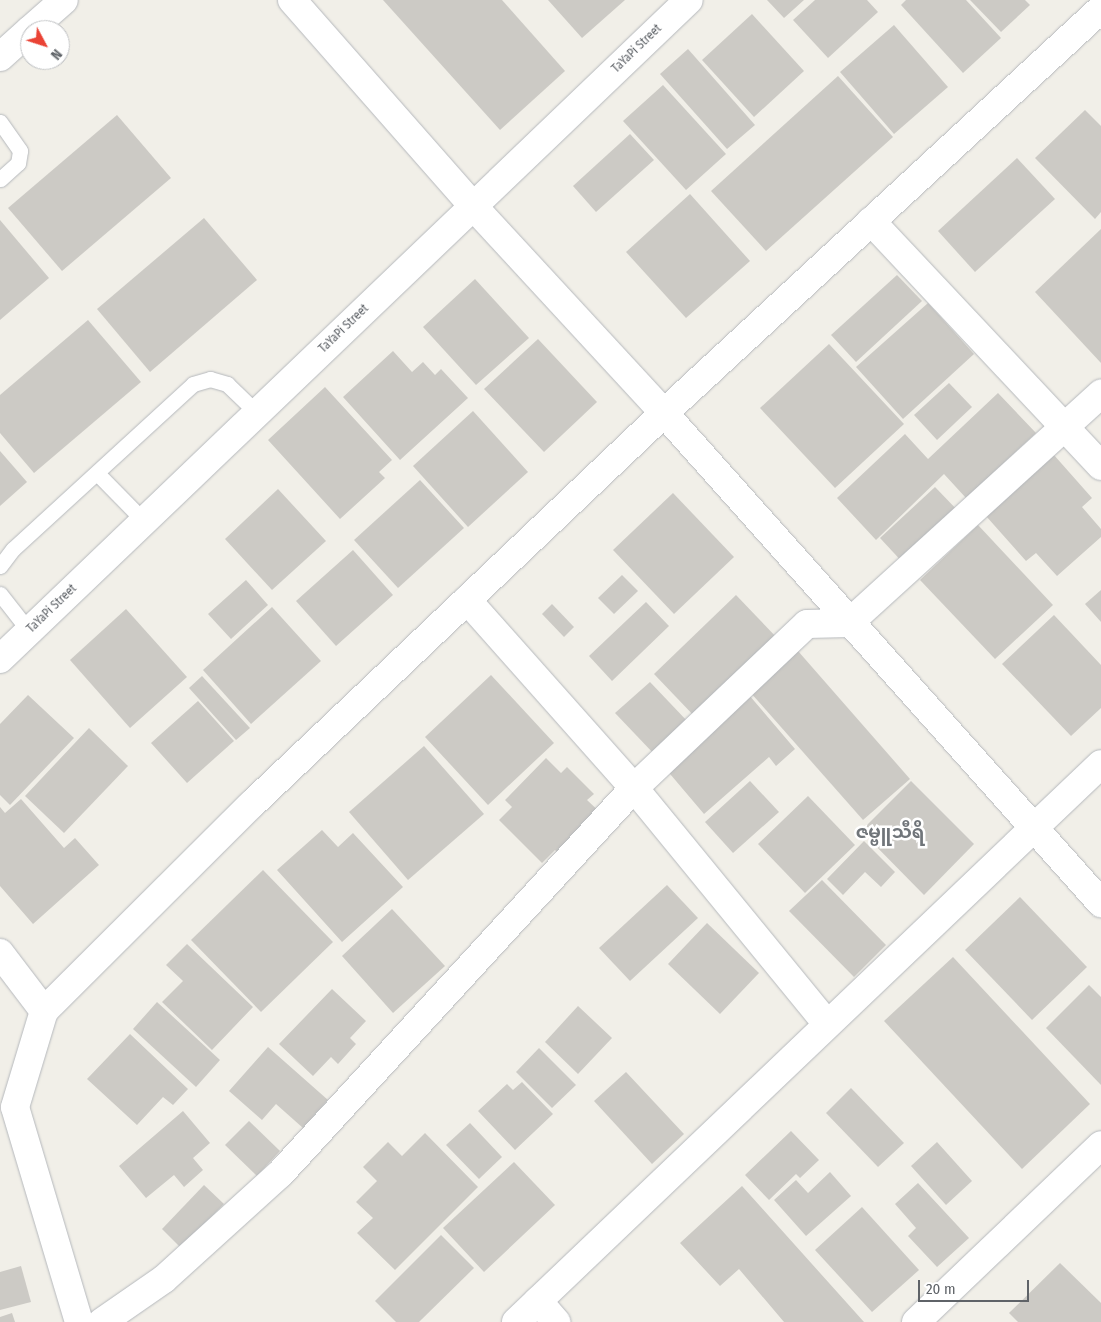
<!DOCTYPE html>
<meta charset="utf-8">
<style>
body{margin:0}
#map{position:relative;width:1101px;height:1322px;overflow:hidden;background:#f1efe8;font-family:"Fira Sans Condensed","Noto Sans Myanmar",sans-serif}
div>[style]{position:absolute}
.building>*{inset:0;background:#cccac5}
.roads{filter:drop-shadow(0 0 1px #b5b8bc) drop-shadow(0 0 1px #b5b8bc)}
.lane>*{height:15px;margin:-7.5px;padding:0 7.5px;transform-origin:7.5px;border-radius:7.5px;background:#fff}
.street>*{height:28px;margin:-14px;padding:0 14px;transform-origin:14px;border-radius:14px;background:#fff}
.secondary>*{height:28px;margin:-14px;padding:0 14px;transform-origin:14px;border-radius:14px;background:#fff}
span{translate:-50% -50%;white-space:nowrap;text-align:center;line-height:1.15;-webkit-text-stroke:5px #fff;paint-order:stroke}
.street-label{font-size:12px;color:#5f6368}
.district-label{font-size:18px;color:#70757a;font-weight:700}
.north{position:absolute;left:20px;top:20px;width:50px;height:50px;box-sizing:border-box;background:#fff;border:1px solid #bfc1c3;border-radius:50%;rotate:130deg;font-size:14px;font-weight:700;line-height:20px;text-align:center;color:#5f6368}
.north::after{content:'';display:block;margin:auto;width:18px;height:22px;background:#ea4335;clip-path:polygon(50% 0,100% 100%,50% 72%,0 100%)}
.scale{position:absolute;left:918px;top:1280px;width:111px;height:22px;box-sizing:border-box;border:2px solid #5f6368;border-top:0;padding-left:6px;font-size:15px;line-height:18px;white-space:nowrap;color:#5f6368;-webkit-text-stroke:4px #fff;paint-order:stroke}
</style>
<div id="map">
<div class="building">
<div style="clip-path:polygon(383px 0,502px 0,565px 71px,500px 130px)"></div>
<div style="clip-path:polygon(548px 0,625px 0,582px 38px)"></div>
<div style="clip-path:polygon(767px 0,804px 0,784px 18px)"></div>
<div style="clip-path:polygon(815px 0,867px 0,878px 12px,828px 58px,793px 20px)"></div>
<div style="clip-path:polygon(906px 0,966px 0,1001px 38px,963px 73px,901px 5px)"></div>
<div style="clip-path:polygon(970px 0,1025px 0,1030px 5px,1001px 32px)"></div>
<div style="clip-path:polygon(752px 14px,804px 71px,754px 117px,702px 60px)"></div>
<div style="clip-path:polygon(894px 25px,948px 87px,894px 134px,840px 72px)"></div>
<div style="clip-path:polygon(688px 49px,755px 125px,727px 149px,660px 74px)"></div>
<div style="clip-path:polygon(838px 76px,893px 137px,766px 251px,711px 191px)"></div>
<div style="clip-path:polygon(663px 85px,726px 154px,686px 190px,623px 121px)"></div>
<div style="clip-path:polygon(1085px 110px,1101px 126px,1101px 212px,1095px 219px,1035px 158px)"></div>
<div style="clip-path:polygon(117px 115px,171px 178px,62px 271px,8px 208px)"></div>
<div style="clip-path:polygon(630px 134px,654px 160px,596px 212px,573px 186px)"></div>
<div style="clip-path:polygon(1017px 158px,1055px 199px,975px 272px,938px 231px)"></div>
<div style="clip-path:polygon(690px 194px,750px 261px,686px 318px,626px 252px)"></div>
<div style="clip-path:polygon(204px 218px,257px 280px,150px 372px,97px 309px)"></div>
<div style="clip-path:polygon(0 220px,49px 278px,0 320px)"></div>
<div style="clip-path:polygon(1101px 229px,1101px 363px,1035px 292px)"></div>
<div style="clip-path:polygon(897px 275px,922px 301px,856px 362px,831px 335px)"></div>
<div style="clip-path:polygon(475px 279px,529px 338px,476px 385px,423px 327px)"></div>
<div style="clip-path:polygon(928px 303px,974px 354px,903px 419px,856px 367px)"></div>
<div style="clip-path:polygon(88px 320px,141px 382px,34px 473px,0 433px,0 395px)"></div>
<div style="clip-path:polygon(538px 339px,597px 402px,544px 452px,484px 389px)"></div>
<div style="clip-path:polygon(829px 344px,904px 424px,835px 488px,760px 408px)"></div>
<div style="clip-path:polygon(393px 351px,412px 372px,423px 362px,435px 375px,441px 369px,468px 398px,400px 460px,343px 397px)"></div>
<div style="clip-path:polygon(949px 383px,972px 407px,937px 440px,914px 415px)"></div>
<div style="clip-path:polygon(325px 387px,392px 460px,379px 472px,385px 478px,340px 519px,268px 440px)"></div>
<div style="clip-path:polygon(998px 393px,1036px 433px,966px 498px,944px 474px,876px 540px,837px 498px,905px 434px,928px 459px)"></div>
<div style="clip-path:polygon(473px 411px,528px 472px,468px 527px,413px 466px)"></div>
<div style="clip-path:polygon(1046px 446px,1092px 498px,1082px 507px,1101px 529px,1101px 537px,1057px 576px,1036px 553px,1026px 561px,978px 507px)"></div>
<div style="clip-path:polygon(0 451px,27px 482px,0 506px)"></div>
<div style="clip-path:polygon(420px 480px,464px 528px,398px 588px,354px 540px)"></div>
<div style="clip-path:polygon(935px 487px,962px 515px,906px 566px,880px 538px)"></div>
<div style="clip-path:polygon(278px 489px,326px 541px,272px 590px,225px 539px)"></div>
<div style="clip-path:polygon(673px 493px,734px 557px,674px 614px,613px 550px)"></div>
<div style="clip-path:polygon(978px 525px,1053px 605px,995px 659px,920px 580px)"></div>
<div style="clip-path:polygon(353px 550px,393px 595px,336px 646px,296px 601px)"></div>
<div style="clip-path:polygon(622px 575px,638px 591px,614px 614px,598px 598px)"></div>
<div style="clip-path:polygon(246px 580px,268px 605px,231px 639px,208px 614px)"></div>
<div style="clip-path:polygon(1101px 590px,1101px 622px,1085px 604px)"></div>
<div style="clip-path:polygon(736px 595px,780px 641px,697px 719px,654px 674px)"></div>
<div style="clip-path:polygon(646px 602px,669px 626px,612px 681px,589px 656px)"></div>
<div style="clip-path:polygon(552px 604px,574px 627px,564px 637px,542px 614px)"></div>
<div style="clip-path:polygon(272px 607px,321px 661px,251px 724px,203px 670px)"></div>
<div style="clip-path:polygon(126px 609px,187px 677px,130px 728px,70px 660px)"></div>
<div style="clip-path:polygon(1054px 615px,1101px 665px,1101px 708px,1071px 736px,1002px 664px)"></div>
<div style="clip-path:polygon(798px 651px,910px 779px,863px 820px,750px 692px)"></div>
<div style="clip-path:polygon(491px 675px,554px 743px,488px 805px,425px 737px)"></div>
<div style="clip-path:polygon(202px 676px,250px 728px,236px 740px,189px 688px)"></div>
<div style="clip-path:polygon(650px 682px,689px 723px,655px 755px,615px 713px)"></div>
<div style="clip-path:polygon(28px 695px,74px 738px,10px 805px,0 795px,0 724px)"></div>
<div style="clip-path:polygon(749px 695px,795px 749px,776px 766px,769px 757px,704px 814px,665px 768px)"></div>
<div style="clip-path:polygon(198px 701px,234px 741px,187px 783px,151px 743px)"></div>
<div style="clip-path:polygon(89px 728px,128px 766px,64px 833px,25px 796px)"></div>
<div style="clip-path:polygon(424px 746px,484px 814px,408px 880px,349px 812px)"></div>
<div style="clip-path:polygon(546px 758px,561px 773px,567px 767px,594px 794px,587px 800px,605px 817px,564px 859px,555px 850px,542px 863px,499px 820px,512px 807px,505px 800px)"></div>
<div style="clip-path:polygon(750px 781px,779px 812px,733px 853px,705px 822px)"></div>
<div style="clip-path:polygon(911px 781px,974px 844px,924px 895px,861px 831px)"></div>
<div style="clip-path:polygon(808px 796px,855px 845px,805px 893px,758px 844px)"></div>
<div style="clip-path:polygon(21px 799px,64px 848px,75px 838px,99px 865px,33px 924px,0 886px,0 807px,5px 813px)"></div>
<div style="clip-path:polygon(322px 830px,338px 847px,353px 833px,403px 887px,342px 942px,277px 870px)"></div>
<div style="clip-path:polygon(864px 841px,895px 872px,881px 887px,865px 872px,843px 895px,827px 879px)"></div>
<div style="clip-path:polygon(263px 870px,333px 942px,261px 1012px,191px 940px)"></div>
<div style="clip-path:polygon(822px 880px,886px 945px,854px 977px,789px 911px)"></div>
<div style="clip-path:polygon(667px 885px,698px 918px,630px 981px,599px 948px)"></div>
<div style="clip-path:polygon(1020px 897px,1087px 967px,1032px 1020px,965px 950px)"></div>
<div style="clip-path:polygon(392px 909px,445px 966px,393px 1013px,342px 956px)"></div>
<div style="clip-path:polygon(707px 923px,759px 973px,720px 1014px,668px 964px)"></div>
<div style="clip-path:polygon(187px 944px,253px 1007px,212px 1050px,162px 1002px,183px 981px,166px 965px)"></div>
<div style="clip-path:polygon(953px 957px,1090px 1104px,1022px 1169px,884px 1021px)"></div>
<div style="clip-path:polygon(1089px 985px,1101px 997px,1101px 1085px,1046px 1028px)"></div>
<div style="clip-path:polygon(332px 989px,366px 1021px,350px 1038px,356px 1044px,338px 1064px,331px 1057px,313px 1076px,279px 1044px)"></div>
<div style="clip-path:polygon(157px 1002px,220px 1060px,196px 1087px,133px 1029px)"></div>
<div style="clip-path:polygon(578px 1006px,612px 1038px,578px 1074px,545px 1042px)"></div>
<div style="clip-path:polygon(130px 1034px,188px 1089px,173px 1105px,163px 1097px,137px 1125px,87px 1079px)"></div>
<div style="clip-path:polygon(268px 1047px,328px 1100px,303px 1128px,276px 1104px,262px 1120px,229px 1091px)"></div>
<div style="clip-path:polygon(539px 1048px,576px 1085px,552px 1108px,516px 1072px)"></div>
<div style="clip-path:polygon(626px 1072px,684px 1134px,652px 1164px,594px 1101px)"></div>
<div style="clip-path:polygon(522px 1082px,553px 1114px,515px 1150px,478px 1111px,507px 1084px,513px 1090px)"></div>
<div style="clip-path:polygon(851px 1088px,904px 1143px,878px 1167px,826px 1113px)"></div>
<div style="clip-path:polygon(183px 1111px,210px 1143px,193px 1158px,203px 1170px,184px 1187px,174px 1175px,146px 1198px,119px 1166px)"></div>
<div style="clip-path:polygon(249px 1121px,280px 1151px,257px 1176px,225px 1145px)"></div>
<div style="clip-path:polygon(470px 1123px,502px 1157px,479px 1179px,446px 1145px)"></div>
<div style="clip-path:polygon(791px 1131px,819px 1160px,800px 1178px,796px 1174px,769px 1200px,745px 1175px)"></div>
<div style="clip-path:polygon(425px 1133px,478px 1187px,395px 1270px,357px 1233px,373px 1218px,356px 1202px,377px 1181px,363px 1167px,388px 1142px,402px 1156px)"></div>
<div style="clip-path:polygon(937px 1142px,972px 1181px,946px 1205px,911px 1166px)"></div>
<div style="clip-path:polygon(514px 1162px,555px 1205px,484px 1272px,443px 1228px)"></div>
<div style="clip-path:polygon(830px 1172px,851px 1196px,806px 1236px,774px 1200px,796px 1180px,808px 1193px)"></div>
<div style="clip-path:polygon(918px 1183px,969px 1238px,937px 1267px,908px 1236px,916px 1228px,895px 1204px)"></div>
<div style="clip-path:polygon(204px 1185px,224px 1204px,181px 1248px,162px 1229px)"></div>
<div style="clip-path:polygon(742px 1186px,864px 1322px,784px 1322px,739px 1269px,720px 1286px,680px 1243px)"></div>
<div style="clip-path:polygon(862px 1207px,919px 1270px,872px 1312px,815px 1250px)"></div>
<div style="clip-path:polygon(441px 1235px,474px 1268px,419px 1322px,396px 1322px,375px 1301px)"></div>
<div style="clip-path:polygon(1060px 1263px,1101px 1303px,1101px 1322px,1018px 1322px,1009px 1313px)"></div>
<div style="clip-path:polygon(21px 1266px,31px 1302px,0 1310px,0 1272px)"></div>
<div style="clip-path:polygon(12px 1313px,15px 1322px,0 1322px,0 1317px)"></div>
</div>
<div class="roads">
<div class="lane">
<div style="left:0;top:122px;width:35px;rotate:55deg"></div>
<div style="left:20px;top:151px;width:12px;rotate:99deg"></div>
<div style="left:18px;top:163px;width:24px;rotate:138deg"></div>
<div style="left:97px;top:473px;width:67px;rotate:45.6deg"></div>
<div style="left:0;top:566px;width:21px;rotate:-53deg"></div>
<div style="left:13px;top:549px;width:244px;rotate:-42.5deg"></div>
<div style="left:193px;top:384px;width:18px;rotate:-16deg"></div>
<div style="left:210px;top:379px;width:18px;rotate:16deg"></div>
<div style="left:227px;top:384px;width:42px;rotate:44deg"></div>
<div style="left:0;top:594px;width:47px;rotate:51.9deg"></div>
</div>
<div class="street">
<div style="left:30px;top:30px;width:45px;rotate:-41.4deg"></div>
<div style="left:0;top:57px;width:40px;rotate:-42deg"></div>
<div style="left:871px;top:221px;width:336px;rotate:46.8deg"></div>
<div style="left:467px;top:600px;width:251px;rotate:48.4deg"></div>
<div style="left:634px;top:788px;width:305px;rotate:50.7deg"></div>
<div style="left:0;top:659px;width:953px;rotate:-43.73deg"></div>
<div style="left:0;top:953px;width:73px;rotate:52.8deg"></div>
<div style="left:538px;top:1301px;width:28px;rotate:49deg"></div>
<div style="left:79px;top:1322px;width:224px;rotate:-106.6deg"></div>
<div style="left:15px;top:1107px;width:100px;rotate:-73.2deg"></div>
<div style="left:44px;top:1011px;width:293px;rotate:-44.9deg"></div>
<div style="left:252px;top:804px;width:568px;rotate:-43.5deg"></div>
<div style="left:664px;top:413px;width:595px;rotate:-42.75deg"></div>
<div style="left:102px;top:1322px;width:75px;rotate:-34.7deg"></div>
<div style="left:164px;top:1279px;width:156px;rotate:-42.2deg"></div>
<div style="left:280px;top:1174px;width:524px;rotate:-47.48deg"></div>
<div style="left:634px;top:788px;width:238px;rotate:-43.5deg"></div>
<div style="left:807px;top:624px;width:42px;rotate:-1.4deg"></div>
<div style="left:849px;top:623px;width:341px;rotate:-42.3deg"></div>
<div style="left:516px;top:1322px;width:808px;rotate:-43.65deg"></div>
<div style="left:916px;top:1322px;width:256px;rotate:-43.7deg"></div>
</div>
<div class="secondary">
<div style="left:292px;top:0;width:274px;rotate:48.7deg"></div>
<div style="left:473px;top:206px;width:282px;rotate:47.3deg"></div>
<div style="left:664px;top:413px;width:657px;rotate:48.27deg"></div>
</div>
</div>
<div class="street-label">
<span style="left:637px;top:49px;rotate:-44deg">TaYaPi Street</span>
<span style="left:344px;top:329px;rotate:-44deg">TaYaPi Street</span>
<span style="left:52px;top:609px;rotate:-44deg">TaYaPi Street</span>
</div>
<div class="district-label">
<span style="left:890px;top:832px">ဇမ္ဗူသီရိ</span>
</div>
<div class="north">N</div>
<div class="scale">20 m</div>
</div>
